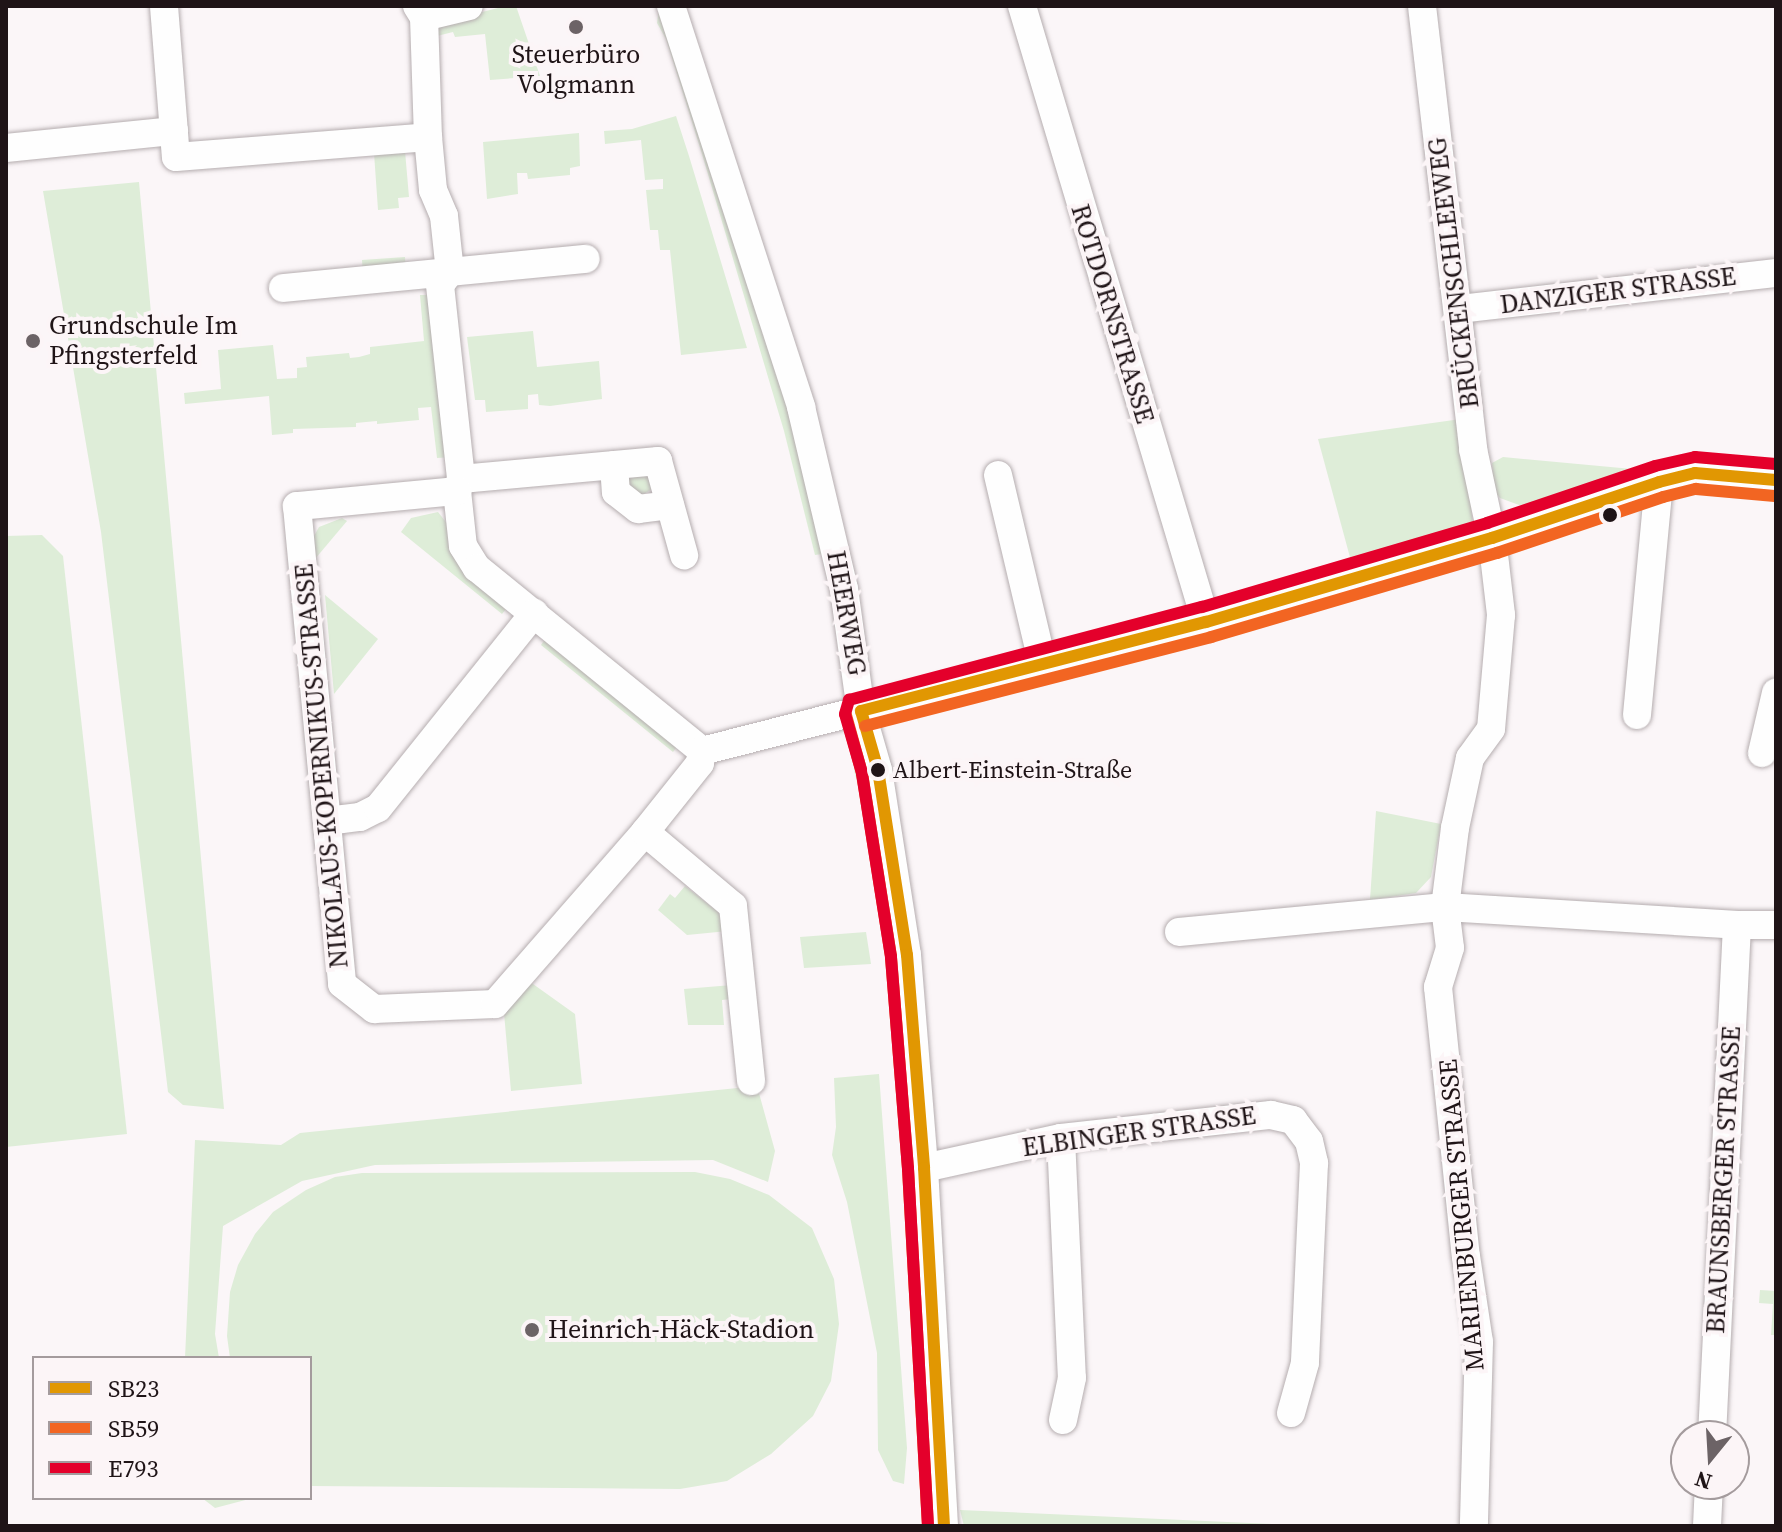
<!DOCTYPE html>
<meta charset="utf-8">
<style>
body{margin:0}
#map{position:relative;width:1782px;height:1532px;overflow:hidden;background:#fbf6f8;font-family:"Source Serif 4",serif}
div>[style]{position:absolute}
.green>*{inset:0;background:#deedd8}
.roads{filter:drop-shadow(0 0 2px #b5adaf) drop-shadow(0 0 2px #b5adaf)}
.minor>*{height:28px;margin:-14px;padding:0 14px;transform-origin:14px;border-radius:14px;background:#fefefe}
.bus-1>*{height:12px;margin:-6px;padding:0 6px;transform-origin:6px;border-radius:6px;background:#e19702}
.bus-2>*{height:12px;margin:-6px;padding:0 6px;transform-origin:6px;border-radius:6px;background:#f26522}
.bus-3>*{height:12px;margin:-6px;padding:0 6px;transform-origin:6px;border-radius:6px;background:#e4002b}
.dots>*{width:22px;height:22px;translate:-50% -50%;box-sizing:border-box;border:4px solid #fcf5f7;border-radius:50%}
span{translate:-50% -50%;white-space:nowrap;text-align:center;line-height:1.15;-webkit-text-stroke:8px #fcf5f7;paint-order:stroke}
.bus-label{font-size:24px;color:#1f1417}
.left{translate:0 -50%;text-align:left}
.poi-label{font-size:26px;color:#1f1417}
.street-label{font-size:26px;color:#1f1417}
.frame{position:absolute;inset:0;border:8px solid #1f1417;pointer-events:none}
.legend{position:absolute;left:32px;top:1356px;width:280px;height:144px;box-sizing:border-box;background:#fcf5f7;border:2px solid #a49b9d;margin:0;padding:10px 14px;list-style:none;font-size:24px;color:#1f1417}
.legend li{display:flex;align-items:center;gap:16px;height:40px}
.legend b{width:40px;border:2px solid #a49b9d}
.north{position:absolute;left:1670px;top:1420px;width:80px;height:80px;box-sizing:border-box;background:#fcf5f7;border:2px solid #a49b9d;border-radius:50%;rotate:198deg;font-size:22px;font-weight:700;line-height:32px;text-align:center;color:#1f1417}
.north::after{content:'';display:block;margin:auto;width:28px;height:36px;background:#6c6366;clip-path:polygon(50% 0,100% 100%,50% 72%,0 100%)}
</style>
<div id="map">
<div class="green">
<div style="clip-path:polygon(506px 6px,516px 6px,540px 76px,490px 80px,485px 34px,455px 37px,453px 32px,437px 36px,439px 26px,446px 21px)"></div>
<div style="clip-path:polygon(659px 9px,786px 400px,829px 553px,815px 555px,784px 431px,702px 154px,666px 39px,657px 23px)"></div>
<div style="clip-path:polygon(676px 116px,689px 156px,747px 348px,681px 355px,670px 250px,660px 250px,658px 230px,650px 230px,646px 190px,663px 189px,663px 179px,645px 180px,641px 140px,605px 144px,604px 131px,632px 129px)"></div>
<div style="clip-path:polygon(579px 133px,580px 166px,570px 168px,570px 175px,528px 179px,527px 173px,517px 173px,518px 194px,487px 199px,483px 142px)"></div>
<div style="clip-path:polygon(405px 151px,409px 197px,398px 198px,399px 208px,378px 210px,374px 153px)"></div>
<div style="clip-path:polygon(139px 182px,224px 1109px,183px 1105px,168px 1092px,101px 532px,43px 191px)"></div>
<div style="clip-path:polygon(405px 257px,406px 271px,363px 274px,362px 260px)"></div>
<div style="clip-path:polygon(420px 295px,429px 295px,452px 457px,437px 458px,431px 407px,418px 408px,419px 420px,377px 424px,377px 421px,366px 422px,356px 423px,356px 427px,293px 429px,293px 433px,272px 435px,269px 396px,185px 404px,184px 393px,221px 389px,218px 350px,273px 345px,277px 379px,297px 378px,297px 368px,307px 367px,306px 357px,349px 353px,350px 358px,359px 357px,370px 354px,370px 347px,424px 341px)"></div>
<div style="clip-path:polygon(533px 331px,537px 367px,599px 361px,602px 399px,550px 406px,539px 405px,538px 394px,528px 395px,528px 409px,486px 412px,485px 400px,475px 400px,467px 337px)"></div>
<div style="clip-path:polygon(1461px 419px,1473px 525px,1351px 561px,1318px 439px)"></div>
<div style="clip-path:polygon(1503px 457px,1632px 469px,1634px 472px,1544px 503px,1519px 505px,1500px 498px,1494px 491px,1492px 463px)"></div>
<div style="clip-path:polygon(645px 467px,652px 489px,641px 496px,630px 491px,628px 473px)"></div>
<div style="clip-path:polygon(438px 512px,510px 604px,502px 614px,401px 532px,411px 518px)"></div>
<div style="clip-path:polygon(342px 518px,347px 521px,315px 559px,314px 536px,319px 527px)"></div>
<div style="clip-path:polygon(42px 535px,63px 556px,127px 1134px,6px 1147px,6px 536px)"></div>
<div style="clip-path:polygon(325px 595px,378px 639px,334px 694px)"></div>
<div style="clip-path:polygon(548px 635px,680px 743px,673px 752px,541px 645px)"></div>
<div style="clip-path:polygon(860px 765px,868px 797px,868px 810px,864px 810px,854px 770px)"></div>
<div style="clip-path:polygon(1376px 811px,1441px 824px,1431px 877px,1416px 893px,1370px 900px)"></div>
<div style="clip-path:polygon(685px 886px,727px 919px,728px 931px,687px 935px,658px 910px,670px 894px,675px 898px)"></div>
<div style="clip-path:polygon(866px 932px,871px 964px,804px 968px,800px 937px)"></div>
<div style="clip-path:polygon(526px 979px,575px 1014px,582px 1084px,511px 1091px,503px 1002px)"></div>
<div style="clip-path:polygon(732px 985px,732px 999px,722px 1000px,724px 1025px,688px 1025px,684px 989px)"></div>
<div style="clip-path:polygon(879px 1074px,907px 1448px,904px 1484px,893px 1481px,878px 1450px,877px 1353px,847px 1202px,832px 1155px,836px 1127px,834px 1078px)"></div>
<div style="clip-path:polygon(757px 1086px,775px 1151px,768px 1182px,713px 1160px,375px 1165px,302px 1181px,223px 1226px,215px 1334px,219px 1358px,185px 1358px,195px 1140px,281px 1145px,300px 1133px)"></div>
<div style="clip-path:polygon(695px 1172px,730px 1179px,769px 1195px,812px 1228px,834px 1279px,839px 1324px,831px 1381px,813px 1416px,771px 1454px,727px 1481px,680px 1489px,310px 1486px,310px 1358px,230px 1358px,227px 1336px,230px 1292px,238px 1265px,255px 1234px,273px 1212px,306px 1190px,335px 1177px,362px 1173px)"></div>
<div style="clip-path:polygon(1760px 1290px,1776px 1291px,1776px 1335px,1771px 1335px,1773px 1304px,1759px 1303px)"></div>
<div style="clip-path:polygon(202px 1498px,253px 1498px,215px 1508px)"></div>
<div style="clip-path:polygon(960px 1510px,1294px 1525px,1331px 1526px,964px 1526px)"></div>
</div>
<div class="roads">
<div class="minor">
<div style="left:164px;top:6px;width:151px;rotate:85.5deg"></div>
<div style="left:176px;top:157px;width:253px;rotate:-4.5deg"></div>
<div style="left:417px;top:6px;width:13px;rotate:58deg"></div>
<div style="left:424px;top:17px;width:120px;rotate:88.1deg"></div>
<div style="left:428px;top:137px;width:53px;rotate:84.6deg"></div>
<div style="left:433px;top:190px;width:28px;rotate:67deg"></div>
<div style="left:444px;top:216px;width:56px;rotate:83.9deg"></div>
<div style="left:450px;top:272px;width:16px;rotate:128deg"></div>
<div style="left:440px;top:285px;width:195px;rotate:83.8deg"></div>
<div style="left:461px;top:479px;width:13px;rotate:108deg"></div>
<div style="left:457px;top:491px;width:55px;rotate:83.8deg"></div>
<div style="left:463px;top:546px;width:26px;rotate:58deg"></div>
<div style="left:477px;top:568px;width:290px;rotate:39.1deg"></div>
<div style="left:702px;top:751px;width:520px;rotate:-14.36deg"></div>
<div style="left:1206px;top:622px;width:298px;rotate:-16.4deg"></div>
<div style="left:1492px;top:538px;width:176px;rotate:-18.5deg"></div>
<div style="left:1659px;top:482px;width:37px;rotate:-14deg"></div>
<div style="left:1695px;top:473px;width:81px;rotate:4.9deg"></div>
<div style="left:671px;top:6px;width:422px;rotate:72deg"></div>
<div style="left:801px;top:407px;width:187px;rotate:76.7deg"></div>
<div style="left:844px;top:589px;width:123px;rotate:82.1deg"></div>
<div style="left:861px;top:711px;width:61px;rotate:73.9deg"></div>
<div style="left:878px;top:770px;width:187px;rotate:81.1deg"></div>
<div style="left:907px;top:955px;width:214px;rotate:85.4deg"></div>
<div style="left:924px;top:1168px;width:359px;rotate:86.8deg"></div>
<div style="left:1022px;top:6px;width:643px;rotate:73.37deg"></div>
<div style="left:1422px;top:6px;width:446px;rotate:83.4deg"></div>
<div style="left:1473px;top:449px;width:91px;rotate:77.9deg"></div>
<div style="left:1492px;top:538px;width:78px;rotate:83.3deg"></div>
<div style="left:1501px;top:615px;width:114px;rotate:95deg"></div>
<div style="left:1491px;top:729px;width:36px;rotate:126deg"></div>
<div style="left:1470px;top:758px;width:72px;rotate:102.1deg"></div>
<div style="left:1455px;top:828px;width:80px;rotate:97.2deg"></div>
<div style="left:1445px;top:907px;width:41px;rotate:83deg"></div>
<div style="left:1450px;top:948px;width:41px;rotate:107.1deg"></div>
<div style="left:1438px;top:987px;width:270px;rotate:84.1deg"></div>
<div style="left:1466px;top:1256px;width:87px;rotate:81.4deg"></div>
<div style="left:1479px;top:1342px;width:184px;rotate:91.6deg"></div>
<div style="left:424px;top:17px;width:46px;rotate:-13.7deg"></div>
<div style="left:6px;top:148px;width:169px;rotate:-5.8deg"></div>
<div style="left:283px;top:288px;width:304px;rotate:-5.5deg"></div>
<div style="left:1459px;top:309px;width:319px;rotate:-6.5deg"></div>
<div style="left:614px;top:465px;width:27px;rotate:86deg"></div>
<div style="left:616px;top:492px;width:28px;rotate:38deg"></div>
<div style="left:638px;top:509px;width:32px;rotate:-7deg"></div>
<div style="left:998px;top:475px;width:195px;rotate:76.7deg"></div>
<div style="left:461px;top:479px;width:198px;rotate:-5.2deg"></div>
<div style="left:658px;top:461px;width:98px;rotate:74.5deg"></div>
<div style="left:457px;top:491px;width:161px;rotate:174.6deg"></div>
<div style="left:297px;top:506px;width:480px;rotate:84.6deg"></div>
<div style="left:342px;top:984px;width:41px;rotate:38deg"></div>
<div style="left:374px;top:1009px;width:121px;rotate:-2.4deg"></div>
<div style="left:495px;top:1004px;width:228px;rotate:-48.9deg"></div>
<div style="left:645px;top:832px;width:88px;rotate:-51.4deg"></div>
<div style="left:700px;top:763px;width:12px;rotate:-81deg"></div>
<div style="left:1637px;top:715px;width:234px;rotate:-84.6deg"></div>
<div style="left:1762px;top:753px;width:62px;rotate:-76.9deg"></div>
<div style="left:327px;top:821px;width:33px;rotate:-7deg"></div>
<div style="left:360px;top:817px;width:20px;rotate:-27deg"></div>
<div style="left:378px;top:808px;width:250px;rotate:-51.3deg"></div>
<div style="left:645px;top:832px;width:115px;rotate:40.1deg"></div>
<div style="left:733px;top:906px;width:176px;rotate:84.1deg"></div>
<div style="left:1737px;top:925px;width:39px"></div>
<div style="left:1179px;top:932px;width:267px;rotate:-5.4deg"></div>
<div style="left:1445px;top:907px;width:293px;rotate:3.5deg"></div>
<div style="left:1737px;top:925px;width:512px;rotate:92.8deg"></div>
<div style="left:1061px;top:1138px;width:240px;rotate:87.4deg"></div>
<div style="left:1072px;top:1378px;width:43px;rotate:102.1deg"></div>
<div style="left:924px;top:1168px;width:140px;rotate:-12.4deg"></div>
<div style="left:1061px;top:1138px;width:211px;rotate:-6.3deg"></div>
<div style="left:1271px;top:1115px;width:23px;rotate:13deg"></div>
<div style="left:1293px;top:1120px;width:26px;rotate:53deg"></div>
<div style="left:1309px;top:1141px;width:23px;rotate:77deg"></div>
<div style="left:1314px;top:1163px;width:200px;rotate:92.6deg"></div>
<div style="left:1305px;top:1363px;width:52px;rotate:105.6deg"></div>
<div style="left:1707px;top:1526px;width:42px;rotate:-87.3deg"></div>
</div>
</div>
<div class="bus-1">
<div style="left:861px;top:711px;width:356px;rotate:-14.5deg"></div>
<div style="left:1206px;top:622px;width:298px;rotate:-16.4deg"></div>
<div style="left:1492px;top:538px;width:176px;rotate:-18.5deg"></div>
<div style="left:1659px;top:482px;width:37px;rotate:-14deg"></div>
<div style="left:1695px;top:473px;width:81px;rotate:4.9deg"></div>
<div style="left:861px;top:711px;width:61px;rotate:73.9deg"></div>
<div style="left:878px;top:770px;width:187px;rotate:81.1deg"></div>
<div style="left:907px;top:955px;width:214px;rotate:85.4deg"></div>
<div style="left:924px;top:1168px;width:359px;rotate:86.8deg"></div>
</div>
<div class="bus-2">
<div style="left:846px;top:715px;width:60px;rotate:74.6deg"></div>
<div style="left:862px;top:773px;width:186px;rotate:81deg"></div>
<div style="left:891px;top:957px;width:213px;rotate:85.4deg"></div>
<div style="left:908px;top:1169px;width:358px;rotate:86.8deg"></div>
<div style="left:865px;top:726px;width:357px;rotate:-14.4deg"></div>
<div style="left:1211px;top:637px;width:298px;rotate:-16.4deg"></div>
<div style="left:1497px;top:553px;width:175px;rotate:-18.6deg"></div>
<div style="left:1663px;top:497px;width:34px;rotate:-14deg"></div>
<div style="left:1696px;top:489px;width:79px;rotate:5.1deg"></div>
</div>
<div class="bus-3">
<div style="left:928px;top:1526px;width:358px;rotate:-93.2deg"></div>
<div style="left:908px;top:1169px;width:213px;rotate:-94.6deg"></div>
<div style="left:891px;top:957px;width:186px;rotate:-99deg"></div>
<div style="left:862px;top:773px;width:61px;rotate:-106.1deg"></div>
<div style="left:845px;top:714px;width:15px;rotate:-74deg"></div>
<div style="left:849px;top:700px;width:365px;rotate:-14.8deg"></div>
<div style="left:1202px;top:607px;width:297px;rotate:-16.4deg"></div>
<div style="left:1487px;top:523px;width:177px;rotate:-18.7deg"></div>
<div style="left:1655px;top:466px;width:41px;rotate:-12.7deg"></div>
<div style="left:1695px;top:457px;width:81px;rotate:4.9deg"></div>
</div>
<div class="dots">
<div style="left:576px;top:27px;background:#6c6366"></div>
<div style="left:33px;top:341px;background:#6c6366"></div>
<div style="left:1610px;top:515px;background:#1f1417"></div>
<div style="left:878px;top:770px;background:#1f1417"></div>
<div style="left:532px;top:1330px;background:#6c6366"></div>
</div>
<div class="bus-label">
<span class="left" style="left:893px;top:770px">Albert-Einstein-Straße</span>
</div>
<div class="poi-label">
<span style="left:576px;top:70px">Steuerbüro<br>Volgmann</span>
<span class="left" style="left:49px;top:341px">Grundschule Im<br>Pfingsterfeld</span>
<span class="left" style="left:548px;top:1330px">Heinrich-Häck-Stadion</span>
</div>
<div class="street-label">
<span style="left:1454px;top:273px;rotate:-97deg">BRÜCKENSCHLEEWEG</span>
<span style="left:1618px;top:291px;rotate:-7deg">DANZIGER STRASSE</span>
<span style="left:1112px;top:314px;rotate:73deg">ROTDORNSTRASSE</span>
<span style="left:846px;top:613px;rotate:80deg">HEERWEG</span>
<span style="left:322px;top:766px;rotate:-95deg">NIKOLAUS-KOPERNIKUS-STRASSE</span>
<span style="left:1139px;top:1132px;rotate:-8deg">ELBINGER STRASSE</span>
<span style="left:1724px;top:1180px;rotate:-87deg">BRAUNSBERGER STRASSE</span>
<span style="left:1462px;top:1215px;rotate:-95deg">MARIENBURGER STRASSE</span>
</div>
<div class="frame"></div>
<ul class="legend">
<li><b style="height:10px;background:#e19702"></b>SB23</li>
<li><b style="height:10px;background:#f26522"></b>SB59</li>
<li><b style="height:10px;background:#e4002b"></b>E793</li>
</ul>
<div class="north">N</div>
</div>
